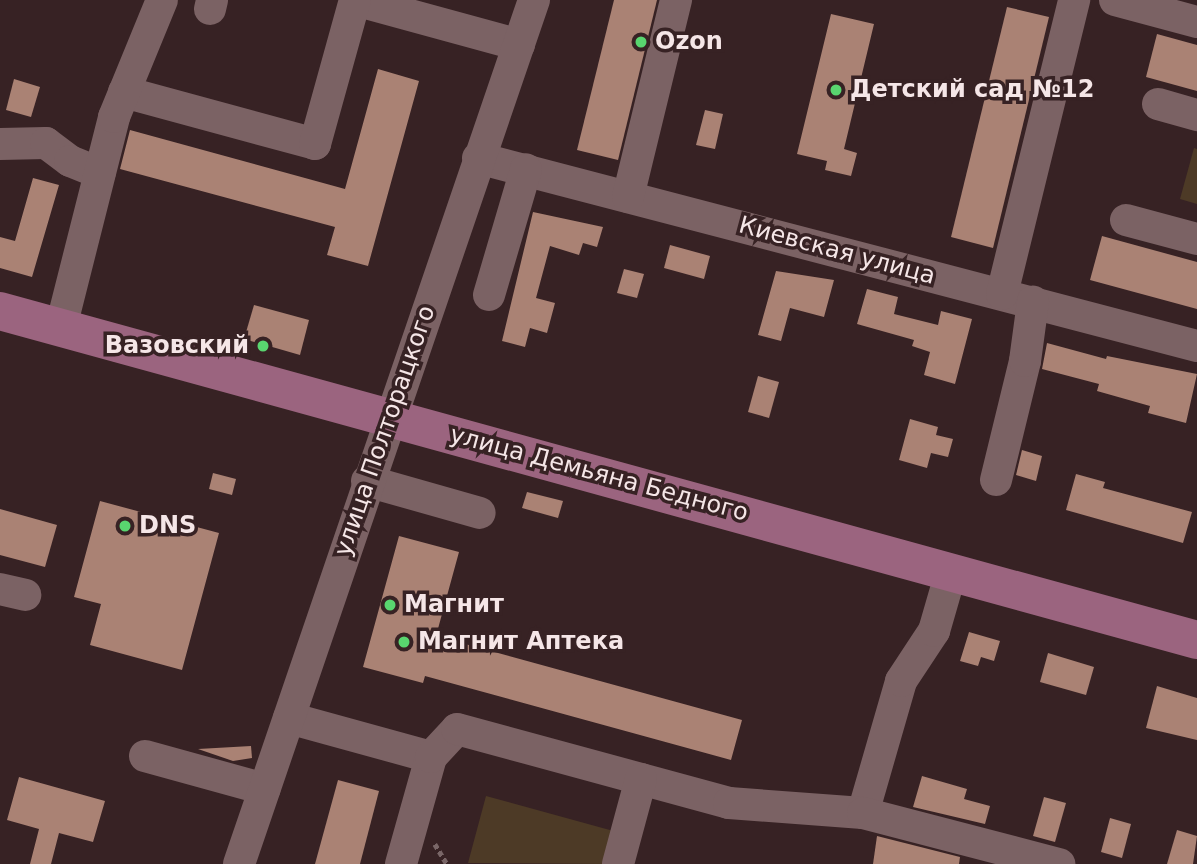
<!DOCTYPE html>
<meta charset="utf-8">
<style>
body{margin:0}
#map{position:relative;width:1197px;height:864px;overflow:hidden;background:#372224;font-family:"DejaVu Sans",sans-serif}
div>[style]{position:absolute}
.green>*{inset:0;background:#4d3a26}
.building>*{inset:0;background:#aa8274}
.path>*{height:4.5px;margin-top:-2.25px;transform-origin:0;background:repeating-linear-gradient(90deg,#796667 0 5px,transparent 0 8.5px)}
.minor>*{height:32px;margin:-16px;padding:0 16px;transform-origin:16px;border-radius:16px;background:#7b6264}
.major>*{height:38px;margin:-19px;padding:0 19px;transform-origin:19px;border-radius:19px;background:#9b647f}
.dots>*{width:19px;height:19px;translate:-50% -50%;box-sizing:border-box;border:4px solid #372224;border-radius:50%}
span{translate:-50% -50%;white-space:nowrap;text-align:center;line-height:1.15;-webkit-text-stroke:7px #372224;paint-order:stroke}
.poi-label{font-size:24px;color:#f5e6e7;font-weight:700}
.left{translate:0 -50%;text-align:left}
.right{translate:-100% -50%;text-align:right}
.street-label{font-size:24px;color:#f5e6e7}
</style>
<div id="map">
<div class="green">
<div style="clip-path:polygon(1194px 148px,1197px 149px,1197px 204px,1180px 199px)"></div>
<div style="clip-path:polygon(486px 796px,617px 832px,608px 864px,468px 863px)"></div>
</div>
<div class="building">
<div style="clip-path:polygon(614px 0,657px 0,618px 160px,577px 150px)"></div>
<div style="clip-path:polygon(1007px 7px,1049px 17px,993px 248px,951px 237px)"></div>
<div style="clip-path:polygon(831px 14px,874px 24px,844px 149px,857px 153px,851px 176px,825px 170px,827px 161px,797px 154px)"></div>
<div style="clip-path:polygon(1157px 34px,1197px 45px,1197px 91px,1146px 77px)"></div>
<div style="clip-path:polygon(378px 69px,419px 81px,368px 266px,327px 255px,335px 227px,120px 169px,130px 130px,345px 189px)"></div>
<div style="clip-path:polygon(14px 79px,40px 87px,31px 117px,6px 110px)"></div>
<div style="clip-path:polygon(705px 110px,723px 114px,715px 149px,696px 145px)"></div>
<div style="clip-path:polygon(33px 178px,59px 185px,32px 277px,0 268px,0 237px,15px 241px)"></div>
<div style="clip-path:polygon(533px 212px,603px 227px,597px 247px,583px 243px,579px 255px,550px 246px,536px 298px,555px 303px,547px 333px,530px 328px,525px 347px,502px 341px)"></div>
<div style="clip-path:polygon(1102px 236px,1197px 262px,1197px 309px,1090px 280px)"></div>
<div style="clip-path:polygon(670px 245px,710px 256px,704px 279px,664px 268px)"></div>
<div style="clip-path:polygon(624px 269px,644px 274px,637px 298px,617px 293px)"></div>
<div style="clip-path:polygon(776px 271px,834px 280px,824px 317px,790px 308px,781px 341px,758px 335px)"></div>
<div style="clip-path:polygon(867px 289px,898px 297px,894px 314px,938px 325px,941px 311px,972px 319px,955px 384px,924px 375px,930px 352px,912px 346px,914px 340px,857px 324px)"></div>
<div style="clip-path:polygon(254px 305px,309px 320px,300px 355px,244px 339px)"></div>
<div style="clip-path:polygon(1047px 343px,1106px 359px,1107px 356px,1197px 374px,1186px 423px,1148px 413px,1150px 406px,1097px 391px,1099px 384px,1042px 369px)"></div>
<div style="clip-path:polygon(758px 376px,779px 382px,769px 418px,748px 412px)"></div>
<div style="clip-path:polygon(910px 419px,938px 427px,936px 435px,953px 439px,948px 457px,931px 453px,927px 468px,899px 460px)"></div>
<div style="clip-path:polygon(1022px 450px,1042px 456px,1036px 481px,1016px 475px)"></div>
<div style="clip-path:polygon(213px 473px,236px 479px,232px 495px,209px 489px)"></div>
<div style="clip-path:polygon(1076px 474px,1105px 482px,1103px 488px,1192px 512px,1183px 543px,1066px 510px)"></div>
<div style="clip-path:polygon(527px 492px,563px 501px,558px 518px,522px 508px)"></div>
<div style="clip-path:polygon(100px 501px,219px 533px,182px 670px,90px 645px,101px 604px,74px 597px)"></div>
<div style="clip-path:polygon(0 509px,57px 525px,45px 567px,0 555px)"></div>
<div style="clip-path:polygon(399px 536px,459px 552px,436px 636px,742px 720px,731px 760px,425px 676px,423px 683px,363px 667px)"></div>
<div style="clip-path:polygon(969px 632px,1000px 641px,994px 661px,981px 657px,978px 666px,960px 661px)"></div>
<div style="clip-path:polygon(1048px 653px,1094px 667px,1086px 695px,1040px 682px)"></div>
<div style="clip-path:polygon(1157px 686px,1197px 698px,1197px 740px,1146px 728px)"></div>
<div style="clip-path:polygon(251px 746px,252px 758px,233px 761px,198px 749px)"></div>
<div style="clip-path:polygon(922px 776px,967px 789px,964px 799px,990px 806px,985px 824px,913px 807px)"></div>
<div style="clip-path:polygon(19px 777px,105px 801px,93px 842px,59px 833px,51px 864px,30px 864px,39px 829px,7px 820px)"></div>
<div style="clip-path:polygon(338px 780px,379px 791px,360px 864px,315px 864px)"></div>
<div style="clip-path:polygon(1044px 797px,1066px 803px,1055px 842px,1033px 836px)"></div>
<div style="clip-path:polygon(1110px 818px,1131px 824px,1122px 858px,1101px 852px)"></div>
<div style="clip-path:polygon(1177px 830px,1197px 836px,1193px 864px,1167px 864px)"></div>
<div style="clip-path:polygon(877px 836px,960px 857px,959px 864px,873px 864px)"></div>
</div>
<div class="path">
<div style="left:435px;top:844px;width:23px;rotate:59deg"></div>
</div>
<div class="minor">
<div style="left:355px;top:0;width:170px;rotate:15.3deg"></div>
<div style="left:1115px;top:0;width:85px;rotate:15deg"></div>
<div style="left:210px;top:9px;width:9px;rotate:-77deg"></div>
<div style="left:124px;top:92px;width:198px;rotate:15.2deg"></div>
<div style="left:315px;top:144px;width:149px;rotate:-74.5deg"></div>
<div style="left:1158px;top:104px;width:41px;rotate:15.8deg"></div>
<div style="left:0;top:144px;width:46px;rotate:-1.2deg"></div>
<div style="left:46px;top:143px;width:30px;rotate:37deg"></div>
<div style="left:70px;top:161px;width:32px;rotate:22deg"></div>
<div style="left:478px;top:158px;width:743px;rotate:14.65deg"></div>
<div style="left:628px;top:197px;width:203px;rotate:-76.3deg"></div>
<div style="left:1126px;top:220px;width:73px;rotate:15deg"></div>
<div style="left:1002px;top:294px;width:303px;rotate:-76.2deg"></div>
<div style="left:489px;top:295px;width:131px;rotate:-73.6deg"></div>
<div style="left:61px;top:327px;width:217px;rotate:-75.8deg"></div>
<div style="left:114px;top:117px;width:126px;rotate:-67.7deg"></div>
<div style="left:996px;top:480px;width:122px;rotate:-76.3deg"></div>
<div style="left:1025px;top:361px;width:60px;rotate:-82.3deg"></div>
<div style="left:367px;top:481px;width:117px;rotate:15.8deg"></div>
<div style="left:0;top:589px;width:26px;rotate:13deg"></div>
<div style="left:289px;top:718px;width:147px;rotate:15.4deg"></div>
<div style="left:145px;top:756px;width:124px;rotate:15.4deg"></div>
<div style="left:863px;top:813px;width:137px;rotate:-73.9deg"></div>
<div style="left:901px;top:681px;width:60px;rotate:-56.6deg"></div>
<div style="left:934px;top:631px;width:61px;rotate:-73.9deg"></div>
<div style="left:239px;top:864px;width:913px;rotate:-71.15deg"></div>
<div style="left:401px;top:864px;width:111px;rotate:-74.3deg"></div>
<div style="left:431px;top:757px;width:38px;rotate:-47deg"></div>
<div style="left:457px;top:729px;width:282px;rotate:15.2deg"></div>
<div style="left:729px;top:803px;width:134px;rotate:4.3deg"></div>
<div style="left:863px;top:813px;width:203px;rotate:14.6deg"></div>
<div style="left:618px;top:864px;width:88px;rotate:-74.9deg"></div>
</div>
<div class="major">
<div style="left:0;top:311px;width:1241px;rotate:15.37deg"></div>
</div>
<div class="dots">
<div style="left:641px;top:42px;background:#59d56f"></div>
<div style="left:836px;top:90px;background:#59d56f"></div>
<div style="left:263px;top:346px;background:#59d56f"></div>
<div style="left:125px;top:526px;background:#59d56f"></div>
<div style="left:390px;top:605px;background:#59d56f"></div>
<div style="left:404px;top:642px;background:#59d56f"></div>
</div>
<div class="poi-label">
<span class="left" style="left:655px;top:42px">Ozon</span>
<span class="left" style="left:850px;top:90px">Детский сад №12</span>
<span class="right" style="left:249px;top:346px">Вазовский</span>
<span class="left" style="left:139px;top:526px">DNS</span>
<span class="left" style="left:404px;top:605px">Магнит</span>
<span class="left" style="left:418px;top:642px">Магнит Аптека</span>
</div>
<div class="street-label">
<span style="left:837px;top:251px;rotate:15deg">Киевская улица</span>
<span style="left:385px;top:431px;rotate:-71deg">улица Полторацкого</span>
<span style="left:599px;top:474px;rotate:15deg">улица Демьяна Бедного</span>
</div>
</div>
